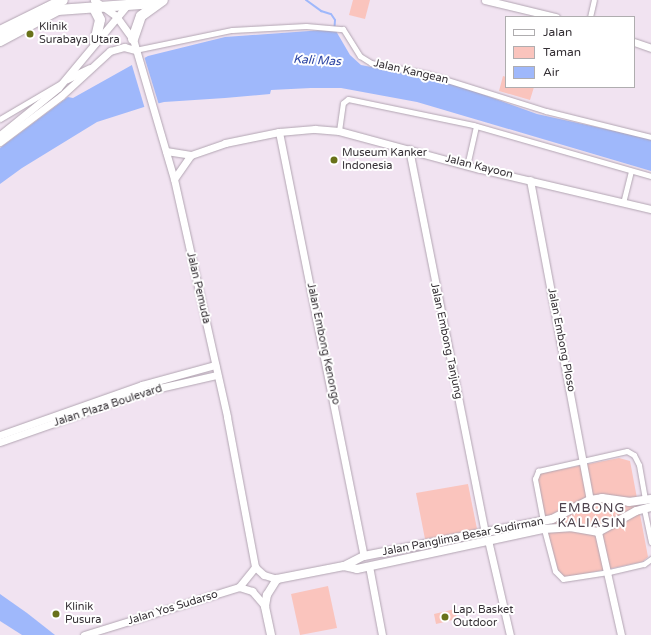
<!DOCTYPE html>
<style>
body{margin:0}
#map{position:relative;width:651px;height:635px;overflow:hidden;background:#f1e3f1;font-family:"Varela Round",sans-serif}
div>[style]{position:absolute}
.green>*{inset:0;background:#fac4bd}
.water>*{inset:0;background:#9fb8fb}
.pier>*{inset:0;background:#f1e3f1}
.stream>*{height:2px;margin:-1px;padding:0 1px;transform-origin:1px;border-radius:1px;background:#9fb8fb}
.roads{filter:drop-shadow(0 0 1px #b2a5b2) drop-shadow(0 0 1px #b2a5b2)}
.street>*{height:5px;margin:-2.5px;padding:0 2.5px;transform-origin:2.5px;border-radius:2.5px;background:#fff}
.secondary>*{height:7px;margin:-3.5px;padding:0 3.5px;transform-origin:3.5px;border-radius:3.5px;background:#fff}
.primary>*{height:8px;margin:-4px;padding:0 4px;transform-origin:4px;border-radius:4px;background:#fff}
.highway>*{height:10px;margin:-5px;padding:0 5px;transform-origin:5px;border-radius:5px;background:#fff}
.dots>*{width:11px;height:11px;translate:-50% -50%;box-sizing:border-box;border:2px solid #fff;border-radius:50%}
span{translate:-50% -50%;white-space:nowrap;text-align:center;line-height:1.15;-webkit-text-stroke:4px #fff;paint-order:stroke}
.poi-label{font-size:11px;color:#363136}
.left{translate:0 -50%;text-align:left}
.street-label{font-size:11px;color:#363136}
.water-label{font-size:12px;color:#2c45a3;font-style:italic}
.quarter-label{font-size:13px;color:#4d414c;letter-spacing:1px}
.legend{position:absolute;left:505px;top:16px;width:130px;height:72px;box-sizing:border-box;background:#fff;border:1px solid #afadaf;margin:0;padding:5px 7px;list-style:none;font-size:12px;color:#363136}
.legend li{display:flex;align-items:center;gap:8px;height:20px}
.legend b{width:20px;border:1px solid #afadaf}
</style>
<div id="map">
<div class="green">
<div style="clip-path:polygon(353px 0,370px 0,365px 19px,349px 15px)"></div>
<div style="clip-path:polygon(503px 76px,506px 77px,506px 87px,534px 87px,530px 100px,499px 91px)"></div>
<div style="clip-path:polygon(619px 458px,630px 461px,648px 557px,642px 562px,564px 578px,556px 571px,536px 479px,537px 474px)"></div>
<div style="clip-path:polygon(468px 484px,477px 529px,425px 539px,416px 493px)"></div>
<div style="clip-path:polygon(328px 586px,337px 628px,300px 635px,291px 594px)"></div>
<div style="clip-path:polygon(455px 609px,457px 619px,436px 624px,434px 614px)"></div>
</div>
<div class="water">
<div style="clip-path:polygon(323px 30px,336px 31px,350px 55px,361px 65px,449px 82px,537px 114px,651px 139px,651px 171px,417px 102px,341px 88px,311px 88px,271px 90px,270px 94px,225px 98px,164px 102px,144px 107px,97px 122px,22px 168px,0 184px,0 148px,68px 97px,73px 98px,148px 56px,225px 37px)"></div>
<div style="clip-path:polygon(0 594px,27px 613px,55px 635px,22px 635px,0 621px)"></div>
</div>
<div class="pier">
<div style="clip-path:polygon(144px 56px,159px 105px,145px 109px,131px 62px)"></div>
</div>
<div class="stream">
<div style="left:306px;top:0;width:19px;rotate:36deg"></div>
<div style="left:321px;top:11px;width:10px;rotate:17deg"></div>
<div style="left:331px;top:14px;width:7px;rotate:56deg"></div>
<div style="left:335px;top:20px;width:14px;rotate:94deg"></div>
</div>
<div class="roads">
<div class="street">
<div style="left:590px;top:17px;width:17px;rotate:-77deg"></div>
<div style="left:135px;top:50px;width:99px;rotate:-11.7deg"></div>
<div style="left:232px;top:30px;width:74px;rotate:-3.1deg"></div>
<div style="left:306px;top:26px;width:37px;rotate:5deg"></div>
<div style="left:343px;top:29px;width:32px;rotate:58deg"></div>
<div style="left:360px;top:56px;width:13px;rotate:32deg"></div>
<div style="left:371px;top:63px;width:58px;rotate:10.9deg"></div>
<div style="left:428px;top:74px;width:124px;rotate:17.4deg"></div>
<div style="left:546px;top:111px;width:108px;rotate:13.9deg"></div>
<div style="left:0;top:119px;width:71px;rotate:-30.5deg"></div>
<div style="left:339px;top:131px;width:28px;rotate:-82deg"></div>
<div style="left:343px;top:103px;width:6px;rotate:-39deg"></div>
<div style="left:348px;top:99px;width:128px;rotate:11.7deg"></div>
<div style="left:473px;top:125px;width:185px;rotate:16deg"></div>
<div style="left:467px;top:166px;width:41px;rotate:-77.3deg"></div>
<div style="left:623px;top:203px;width:33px;rotate:-76deg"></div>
<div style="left:644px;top:509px;width:34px;rotate:78deg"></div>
<div style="left:543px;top:521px;width:43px;rotate:-100.8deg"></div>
<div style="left:535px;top:479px;width:9px;rotate:-69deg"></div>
<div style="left:538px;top:471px;width:91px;rotate:-12.7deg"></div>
<div style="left:627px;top:451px;width:8px;rotate:30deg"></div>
<div style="left:634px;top:455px;width:11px;rotate:63deg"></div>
<div style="left:639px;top:465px;width:36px;rotate:80deg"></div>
<div style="left:544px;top:529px;width:43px;rotate:75.3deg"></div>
<div style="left:555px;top:571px;width:11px;rotate:45deg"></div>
<div style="left:563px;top:579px;width:47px;rotate:-8.7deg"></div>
<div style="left:609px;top:572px;width:36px;rotate:-13deg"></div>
<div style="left:644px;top:564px;width:9px;rotate:-36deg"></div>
</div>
<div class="secondary">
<div style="left:94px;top:0;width:27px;rotate:36deg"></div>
<div style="left:116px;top:16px;width:29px;rotate:54deg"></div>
<div style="left:133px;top:39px;width:146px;rotate:73.7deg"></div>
<div style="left:174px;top:179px;width:244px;rotate:77.4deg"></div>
<div style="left:227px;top:417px;width:153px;rotate:79.4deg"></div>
<div style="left:255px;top:567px;width:12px;rotate:42deg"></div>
<div style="left:264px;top:575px;width:14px;rotate:17deg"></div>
<div style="left:485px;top:0;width:73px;rotate:13.5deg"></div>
<div style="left:634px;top:42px;width:18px;rotate:19deg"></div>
<div style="left:67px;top:79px;width:25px;rotate:-26deg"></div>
<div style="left:279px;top:132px;width:432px;rotate:78.7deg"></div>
<div style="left:0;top:135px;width:75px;rotate:-39deg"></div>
<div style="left:58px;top:88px;width:109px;rotate:-50.2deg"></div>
<div style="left:0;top:142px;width:76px;rotate:-37deg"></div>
<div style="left:61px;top:96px;width:67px;rotate:-42.6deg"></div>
<div style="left:110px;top:51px;width:15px;rotate:-16deg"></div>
<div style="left:124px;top:47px;width:11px;rotate:15deg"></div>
<div style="left:409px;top:149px;width:390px;rotate:78.8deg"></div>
<div style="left:166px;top:151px;width:25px;rotate:9deg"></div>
<div style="left:191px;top:155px;width:36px;rotate:-19deg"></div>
<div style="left:225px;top:143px;width:55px;rotate:-11.5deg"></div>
<div style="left:279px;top:132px;width:36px;rotate:-5deg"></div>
<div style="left:315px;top:129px;width:24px;rotate:5deg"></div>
<div style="left:339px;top:131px;width:146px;rotate:15.1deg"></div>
<div style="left:480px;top:169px;width:176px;rotate:13.2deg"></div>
<div style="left:174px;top:179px;width:29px;rotate:-55deg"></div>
<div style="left:530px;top:180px;width:326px;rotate:79.4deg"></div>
<div style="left:0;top:435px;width:151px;rotate:-19.4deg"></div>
<div style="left:142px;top:385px;width:76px;rotate:-15.3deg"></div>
<div style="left:0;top:442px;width:151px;rotate:-19.4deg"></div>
<div style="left:142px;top:392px;width:77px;rotate:-12.8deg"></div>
<div style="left:598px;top:532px;width:106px;rotate:77.4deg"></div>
<div style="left:488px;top:540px;width:98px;rotate:77deg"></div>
<div style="left:369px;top:566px;width:70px;rotate:79.3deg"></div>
<div style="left:239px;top:587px;width:14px;rotate:17deg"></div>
<div style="left:252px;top:591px;width:20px;rotate:49deg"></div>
<div style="left:84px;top:635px;width:162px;rotate:-17.2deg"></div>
<div style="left:239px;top:587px;width:26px;rotate:-51deg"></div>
</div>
<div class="primary">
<div style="left:344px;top:566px;width:13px;rotate:13deg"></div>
<div style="left:357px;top:569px;width:191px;rotate:-12.1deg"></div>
<div style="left:544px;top:529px;width:26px;rotate:-4deg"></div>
<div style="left:570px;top:527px;width:28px;rotate:10deg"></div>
<div style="left:598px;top:532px;width:43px;rotate:-28.9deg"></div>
<div style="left:636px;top:511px;width:16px;rotate:-15deg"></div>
<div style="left:271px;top:635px;width:30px;rotate:-102deg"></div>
<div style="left:265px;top:606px;width:11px;rotate:-80deg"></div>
<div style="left:267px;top:595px;width:19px;rotate:-58deg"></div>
<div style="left:277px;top:579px;width:68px;rotate:-11deg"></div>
<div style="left:344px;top:566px;width:22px;rotate:-27deg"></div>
<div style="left:364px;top:556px;width:192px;rotate:-11.1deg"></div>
<div style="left:552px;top:519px;width:42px;rotate:-26.6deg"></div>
<div style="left:590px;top:500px;width:12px;rotate:-9deg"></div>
<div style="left:602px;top:498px;width:27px;rotate:8deg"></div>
<div style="left:629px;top:502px;width:22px;rotate:-8deg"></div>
</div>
<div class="highway">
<div style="left:94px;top:8px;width:13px;rotate:63deg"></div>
<div style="left:100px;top:20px;width:23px;rotate:103deg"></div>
<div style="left:0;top:31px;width:70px;rotate:-26.2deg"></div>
<div style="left:133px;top:39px;width:24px;rotate:-71deg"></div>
<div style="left:141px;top:16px;width:27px;rotate:-36deg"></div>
<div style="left:0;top:41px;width:66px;rotate:-28.1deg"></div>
<div style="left:58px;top:10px;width:97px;rotate:-4.1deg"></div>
</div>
</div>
<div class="dots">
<div style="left:30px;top:34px;background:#69721a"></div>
<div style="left:334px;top:160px;background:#69721a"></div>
<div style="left:56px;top:614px;background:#69721a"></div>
<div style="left:445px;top:617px;background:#69721a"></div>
</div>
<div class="poi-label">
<span class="left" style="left:39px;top:34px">Klinik<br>Surabaya Utara</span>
<span class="left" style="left:342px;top:160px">Museum Kanker<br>Indonesia</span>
<span class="left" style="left:65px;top:614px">Klinik<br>Pusura</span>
<span class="left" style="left:453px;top:617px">Lap. Basket<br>Outdoor</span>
</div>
<div class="street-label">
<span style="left:411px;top:72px;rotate:13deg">Jalan Kangean</span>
<span style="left:479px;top:167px;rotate:14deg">Jalan Kayoon</span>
<span style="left:198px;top:288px;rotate:77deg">Jalan Pemuda</span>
<span style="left:561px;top:340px;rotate:79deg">Jalan Embong Ploso</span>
<span style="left:446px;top:341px;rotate:78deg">Jalan Embong Tanjung</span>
<span style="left:323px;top:344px;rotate:78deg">Jalan Embong Kenongo</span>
<span style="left:108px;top:406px;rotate:-18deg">Jalan Plaza Boulevard</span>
<span style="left:463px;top:537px;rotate:-11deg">Jalan Panglima Besar Sudirman</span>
<span style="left:173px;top:608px;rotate:-17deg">Jalan Yos Sudarso</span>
</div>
<div class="water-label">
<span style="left:317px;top:61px;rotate:3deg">Kali Mas</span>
</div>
<div class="quarter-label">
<span style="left:592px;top:516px">EMBONG<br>KALIASIN</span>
</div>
<ul class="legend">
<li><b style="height:5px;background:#fff"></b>Jalan</li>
<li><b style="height:11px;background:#fac4bd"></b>Taman</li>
<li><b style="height:11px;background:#9fb8fb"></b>Air</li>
</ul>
</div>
